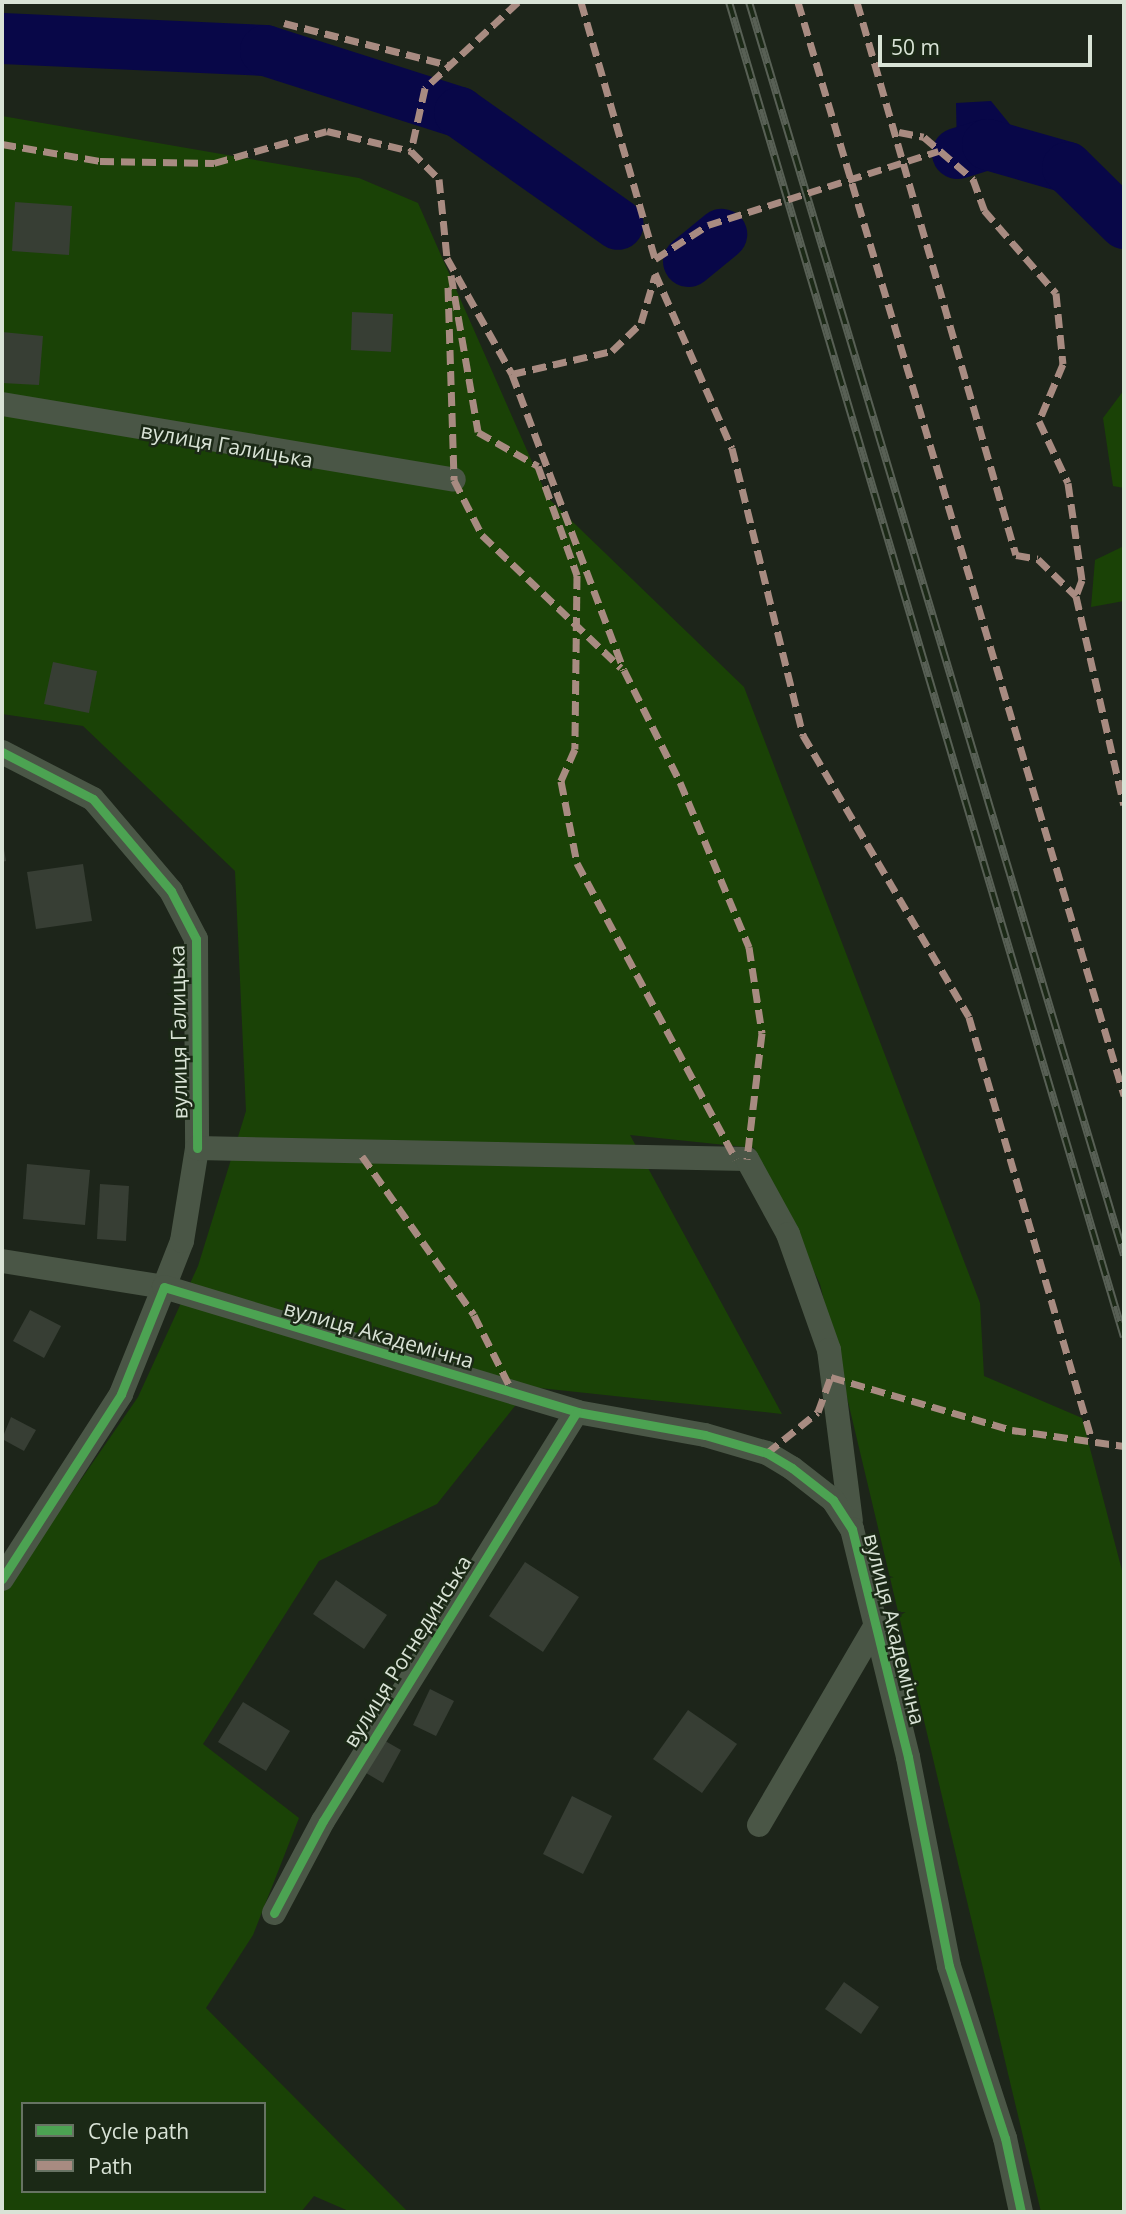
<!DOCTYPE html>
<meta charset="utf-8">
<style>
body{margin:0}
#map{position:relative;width:1126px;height:2214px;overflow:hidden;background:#1d251a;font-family:"Open Sans",sans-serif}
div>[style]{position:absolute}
.green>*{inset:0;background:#1a4206}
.water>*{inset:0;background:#080748}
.river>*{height:51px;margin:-25.5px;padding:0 25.5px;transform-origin:25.5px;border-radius:25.5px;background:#080748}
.building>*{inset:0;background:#373e34}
.street>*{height:24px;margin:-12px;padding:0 12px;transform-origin:12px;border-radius:12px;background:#4a5646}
.rail>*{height:8px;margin-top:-4px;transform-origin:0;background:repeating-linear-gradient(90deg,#1b2916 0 16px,#586055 0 32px);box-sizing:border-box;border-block:2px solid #586055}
.quiet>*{height:7px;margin-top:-3.5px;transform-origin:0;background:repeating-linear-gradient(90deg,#a88b81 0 14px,transparent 0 21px)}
.cycleway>*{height:9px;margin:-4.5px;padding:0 4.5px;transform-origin:4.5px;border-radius:4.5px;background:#4ca352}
span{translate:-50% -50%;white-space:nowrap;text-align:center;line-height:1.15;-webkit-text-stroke:5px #1b2916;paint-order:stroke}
.street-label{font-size:21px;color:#d9e3d6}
.frame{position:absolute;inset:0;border:4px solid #d9e3d6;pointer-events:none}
.legend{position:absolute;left:21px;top:2102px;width:245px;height:91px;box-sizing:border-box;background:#1b2916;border:2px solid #677363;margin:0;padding:9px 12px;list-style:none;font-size:21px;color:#d9e3d6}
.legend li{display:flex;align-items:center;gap:14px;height:35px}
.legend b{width:35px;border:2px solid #677363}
.scale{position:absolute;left:878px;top:35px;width:214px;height:32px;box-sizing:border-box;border:4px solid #d9e3d6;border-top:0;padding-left:9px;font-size:21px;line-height:24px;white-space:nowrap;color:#d9e3d6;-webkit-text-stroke:5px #1b2916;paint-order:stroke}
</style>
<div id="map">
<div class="green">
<div style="clip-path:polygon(evenodd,2px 116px,359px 178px,418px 203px,548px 498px,744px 687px,980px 1303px,984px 1376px,1082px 1418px,1124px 1578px,1124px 2212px,1041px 2212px,820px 1284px,754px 1148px,630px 1135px,782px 1414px,530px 1387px,437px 1504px,319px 1561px,203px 1744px,299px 1818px,253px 1935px,206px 2008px,408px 2212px,351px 2212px,314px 2196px,301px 2212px,2px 2212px,2px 1594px,138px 1397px,198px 1266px,246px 1111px,235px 871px,83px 726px,2px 714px,2px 116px,23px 2104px,264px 2104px,264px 2191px,23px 2191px,23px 2104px)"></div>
<div style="clip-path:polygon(1124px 390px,1124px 488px,1113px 486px,1103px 418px)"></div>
<div style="clip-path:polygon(1124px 546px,1124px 601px,1091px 607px,1095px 560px)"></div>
</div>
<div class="water">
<div style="clip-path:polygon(991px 101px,1017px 133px,1039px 137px,1043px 160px,1015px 166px,957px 153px,956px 103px)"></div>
</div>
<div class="river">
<div style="left:2px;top:38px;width:263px;rotate:2.6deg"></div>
<div style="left:265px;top:50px;width:204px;rotate:17.7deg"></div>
<div style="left:459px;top:112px;width:194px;rotate:35.2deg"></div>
<div style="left:957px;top:153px;width:31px;rotate:-17deg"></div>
<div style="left:987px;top:144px;width:83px;rotate:16deg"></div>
<div style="left:1067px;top:167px;width:80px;rotate:44.5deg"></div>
<div style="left:688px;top:261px;width:43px;rotate:-39.3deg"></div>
</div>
<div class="building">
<div style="clip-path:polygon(15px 202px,72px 206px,69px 255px,12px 251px)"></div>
<div style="clip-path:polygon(352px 312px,393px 314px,391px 352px,351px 350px)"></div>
<div style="clip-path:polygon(2px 332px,43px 336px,39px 385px,2px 383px)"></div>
<div style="clip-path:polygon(53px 662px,97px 671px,89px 713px,44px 704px)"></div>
<div style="clip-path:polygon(2px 837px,6px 861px,2px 862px)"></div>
<div style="clip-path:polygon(83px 864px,92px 921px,36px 929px,27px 872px)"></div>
<div style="clip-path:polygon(27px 1164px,90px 1170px,85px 1225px,23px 1219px)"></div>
<div style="clip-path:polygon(100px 1184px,129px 1186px,126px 1241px,97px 1239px)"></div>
<div style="clip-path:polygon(30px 1310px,61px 1326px,44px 1358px,13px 1341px)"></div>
<div style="clip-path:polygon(11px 1417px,36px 1430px,24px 1451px,2px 1439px)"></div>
<div style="clip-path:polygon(525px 1562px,579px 1597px,543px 1652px,489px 1616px)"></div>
<div style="clip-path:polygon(336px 1580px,387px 1615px,364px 1649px,313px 1614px)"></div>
<div style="clip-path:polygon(430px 1689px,454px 1701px,436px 1736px,413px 1725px)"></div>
<div style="clip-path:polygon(243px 1702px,290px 1731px,266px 1771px,218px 1742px)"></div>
<div style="clip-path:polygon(688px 1710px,737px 1744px,702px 1793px,653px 1759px)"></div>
<div style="clip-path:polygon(380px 1738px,401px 1750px,383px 1783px,361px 1770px)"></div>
<div style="clip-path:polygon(572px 1796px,612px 1816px,583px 1874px,543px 1854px)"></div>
<div style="clip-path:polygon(844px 1982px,879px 2007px,861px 2034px,825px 2009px)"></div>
</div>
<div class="street">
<div style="left:2px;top:404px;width:458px;rotate:9.5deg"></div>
<div style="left:2px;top:752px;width:102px;rotate:27.3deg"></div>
<div style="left:93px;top:799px;width:121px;rotate:49.7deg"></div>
<div style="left:171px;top:891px;width:54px;rotate:62.5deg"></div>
<div style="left:196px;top:939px;width:209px;rotate:89.7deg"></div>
<div style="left:2px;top:1261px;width:164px;rotate:9.1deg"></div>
<div style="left:164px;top:1287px;width:49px;rotate:-68.6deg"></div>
<div style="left:182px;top:1241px;width:94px;rotate:-80.8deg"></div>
<div style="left:197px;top:1148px;width:550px;rotate:1.15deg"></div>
<div style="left:747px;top:1159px;width:85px;rotate:61.3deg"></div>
<div style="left:788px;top:1234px;width:123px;rotate:70.5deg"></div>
<div style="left:829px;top:1350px;width:172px;rotate:82.7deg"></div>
<div style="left:2px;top:1579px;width:220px;rotate:-57.2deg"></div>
<div style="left:121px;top:1394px;width:115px;rotate:-68.1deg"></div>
<div style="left:164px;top:1287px;width:432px;rotate:16.8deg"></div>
<div style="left:577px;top:1412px;width:130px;rotate:10.2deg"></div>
<div style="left:705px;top:1435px;width:65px;rotate:16.2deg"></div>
<div style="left:767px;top:1453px;width:29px;rotate:31deg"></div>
<div style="left:792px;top:1468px;width:52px;rotate:38deg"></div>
<div style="left:833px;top:1500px;width:35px;rotate:57deg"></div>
<div style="left:852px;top:1529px;width:235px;rotate:76.2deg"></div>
<div style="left:908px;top:1757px;width:213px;rotate:78.9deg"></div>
<div style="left:949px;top:1966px;width:181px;rotate:72deg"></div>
<div style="left:1005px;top:2138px;width:76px;rotate:77.8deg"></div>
<div style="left:759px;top:1825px;width:232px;rotate:-59.7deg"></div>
<div style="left:274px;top:1913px;width:104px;rotate:-62deg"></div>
<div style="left:323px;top:1821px;width:481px;rotate:-58.2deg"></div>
</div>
<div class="rail">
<div style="left:729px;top:2px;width:1392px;rotate:73.52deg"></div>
<div style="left:749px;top:2px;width:1308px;rotate:73.34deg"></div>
</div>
<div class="quiet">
<div style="left:518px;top:2px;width:127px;rotate:137.2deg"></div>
<div style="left:425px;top:88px;width:65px;rotate:102.5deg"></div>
<div style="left:411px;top:151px;width:40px;rotate:45deg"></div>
<div style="left:439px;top:179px;width:79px;rotate:84.2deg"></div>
<div style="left:447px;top:258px;width:133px;rotate:60.7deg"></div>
<div style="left:512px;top:374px;width:316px;rotate:69.3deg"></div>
<div style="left:624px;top:670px;width:125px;rotate:63.4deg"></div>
<div style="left:680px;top:782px;width:179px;rotate:67.3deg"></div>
<div style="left:749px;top:947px;width:87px;rotate:81.4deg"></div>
<div style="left:762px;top:1033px;width:127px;rotate:96.8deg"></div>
<div style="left:581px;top:2px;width:267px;rotate:73.9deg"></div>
<div style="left:655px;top:259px;width:63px;rotate:-32.7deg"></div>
<div style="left:708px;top:225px;width:242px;rotate:-17.8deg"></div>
<div style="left:798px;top:2px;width:1141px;rotate:73.39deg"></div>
<div style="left:857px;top:2px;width:575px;rotate:73.96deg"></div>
<div style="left:1016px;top:555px;width:22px;rotate:10deg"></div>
<div style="left:1038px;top:559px;width:53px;rotate:44.2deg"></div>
<div style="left:284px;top:23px;width:170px;rotate:14.3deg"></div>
<div style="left:899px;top:132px;width:25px;rotate:11deg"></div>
<div style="left:924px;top:137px;width:65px;rotate:40.6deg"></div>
<div style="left:973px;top:179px;width:33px;rotate:70deg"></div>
<div style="left:984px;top:210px;width:110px;rotate:49.1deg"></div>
<div style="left:1056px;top:293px;width:71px;rotate:84.4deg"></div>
<div style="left:1063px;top:364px;width:62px;rotate:112.8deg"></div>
<div style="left:1039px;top:421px;width:68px;rotate:64.9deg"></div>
<div style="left:1068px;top:483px;width:98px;rotate:81.8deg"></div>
<div style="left:1082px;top:580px;width:17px;rotate:111deg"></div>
<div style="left:1076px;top:596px;width:214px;rotate:77.1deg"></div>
<div style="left:2px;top:144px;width:99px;rotate:9.8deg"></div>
<div style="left:100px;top:161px;width:114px;rotate:1deg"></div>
<div style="left:214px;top:163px;width:117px;rotate:-15.8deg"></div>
<div style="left:327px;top:131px;width:86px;rotate:13.4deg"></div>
<div style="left:655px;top:273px;width:191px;rotate:66.3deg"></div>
<div style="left:732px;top:448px;width:296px;rotate:76.1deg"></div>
<div style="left:803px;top:735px;width:327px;rotate:59.5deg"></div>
<div style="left:969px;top:1017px;width:440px;rotate:73.8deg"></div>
<div style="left:451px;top:275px;width:159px;rotate:80.2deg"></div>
<div style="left:478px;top:432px;width:69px;rotate:29.5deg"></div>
<div style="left:538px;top:466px;width:116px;rotate:70.3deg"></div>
<div style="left:577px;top:575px;width:174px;rotate:90.7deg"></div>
<div style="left:575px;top:749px;width:35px;rotate:114deg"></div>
<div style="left:561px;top:781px;width:84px;rotate:79deg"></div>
<div style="left:577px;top:863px;width:336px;rotate:61.8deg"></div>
<div style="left:448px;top:287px;width:193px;rotate:88.2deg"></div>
<div style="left:454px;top:480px;width:62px;rotate:63deg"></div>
<div style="left:482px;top:535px;width:192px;rotate:43.7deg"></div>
<div style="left:512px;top:374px;width:103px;rotate:-13deg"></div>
<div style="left:612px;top:351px;width:40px;rotate:-44deg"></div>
<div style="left:641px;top:323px;width:49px;rotate:-73.4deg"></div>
<div style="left:362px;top:1156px;width:194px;rotate:54.8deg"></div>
<div style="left:474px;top:1315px;width:85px;rotate:63.4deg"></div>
<div style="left:767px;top:1453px;width:65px;rotate:-38.8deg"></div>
<div style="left:818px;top:1412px;width:37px;rotate:-70deg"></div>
<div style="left:831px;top:1377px;width:189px;rotate:16.3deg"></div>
<div style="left:1012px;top:1430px;width:113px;rotate:8.1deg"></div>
</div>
<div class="cycleway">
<div style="left:2px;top:752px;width:102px;rotate:27.3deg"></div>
<div style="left:93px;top:799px;width:121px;rotate:49.7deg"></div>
<div style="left:171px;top:891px;width:54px;rotate:62.5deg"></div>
<div style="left:196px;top:939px;width:209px;rotate:89.7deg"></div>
<div style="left:2px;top:1579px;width:220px;rotate:-57.2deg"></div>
<div style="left:121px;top:1394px;width:115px;rotate:-68.1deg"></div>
<div style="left:164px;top:1287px;width:432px;rotate:16.8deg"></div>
<div style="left:577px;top:1412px;width:130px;rotate:10.2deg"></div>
<div style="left:705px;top:1435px;width:65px;rotate:16.2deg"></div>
<div style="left:767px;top:1453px;width:29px;rotate:31deg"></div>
<div style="left:792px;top:1468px;width:52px;rotate:38deg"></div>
<div style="left:833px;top:1500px;width:35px;rotate:57deg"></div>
<div style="left:852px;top:1529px;width:235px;rotate:76.2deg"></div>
<div style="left:908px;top:1757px;width:213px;rotate:78.9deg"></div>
<div style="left:949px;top:1966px;width:181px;rotate:72deg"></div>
<div style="left:1005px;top:2138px;width:76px;rotate:77.8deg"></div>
<div style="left:274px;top:1913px;width:104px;rotate:-62deg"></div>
<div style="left:323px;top:1821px;width:481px;rotate:-58.2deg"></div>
</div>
<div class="street-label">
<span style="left:227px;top:445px;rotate:10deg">вулиця Галицька</span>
<span style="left:178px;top:1032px;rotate:-91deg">вулиця Галицька</span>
<span style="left:379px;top:1334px;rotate:16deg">вулиця Академічна</span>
<span style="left:895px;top:1629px;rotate:76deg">вулиця Академічна</span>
<span style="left:407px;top:1651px;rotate:-58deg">вулиця Рогнединська</span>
</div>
<div class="frame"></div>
<ul class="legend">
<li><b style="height:9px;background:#4ca352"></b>Cycle path</li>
<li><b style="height:9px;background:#a88b81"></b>Path</li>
</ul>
<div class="scale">50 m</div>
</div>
